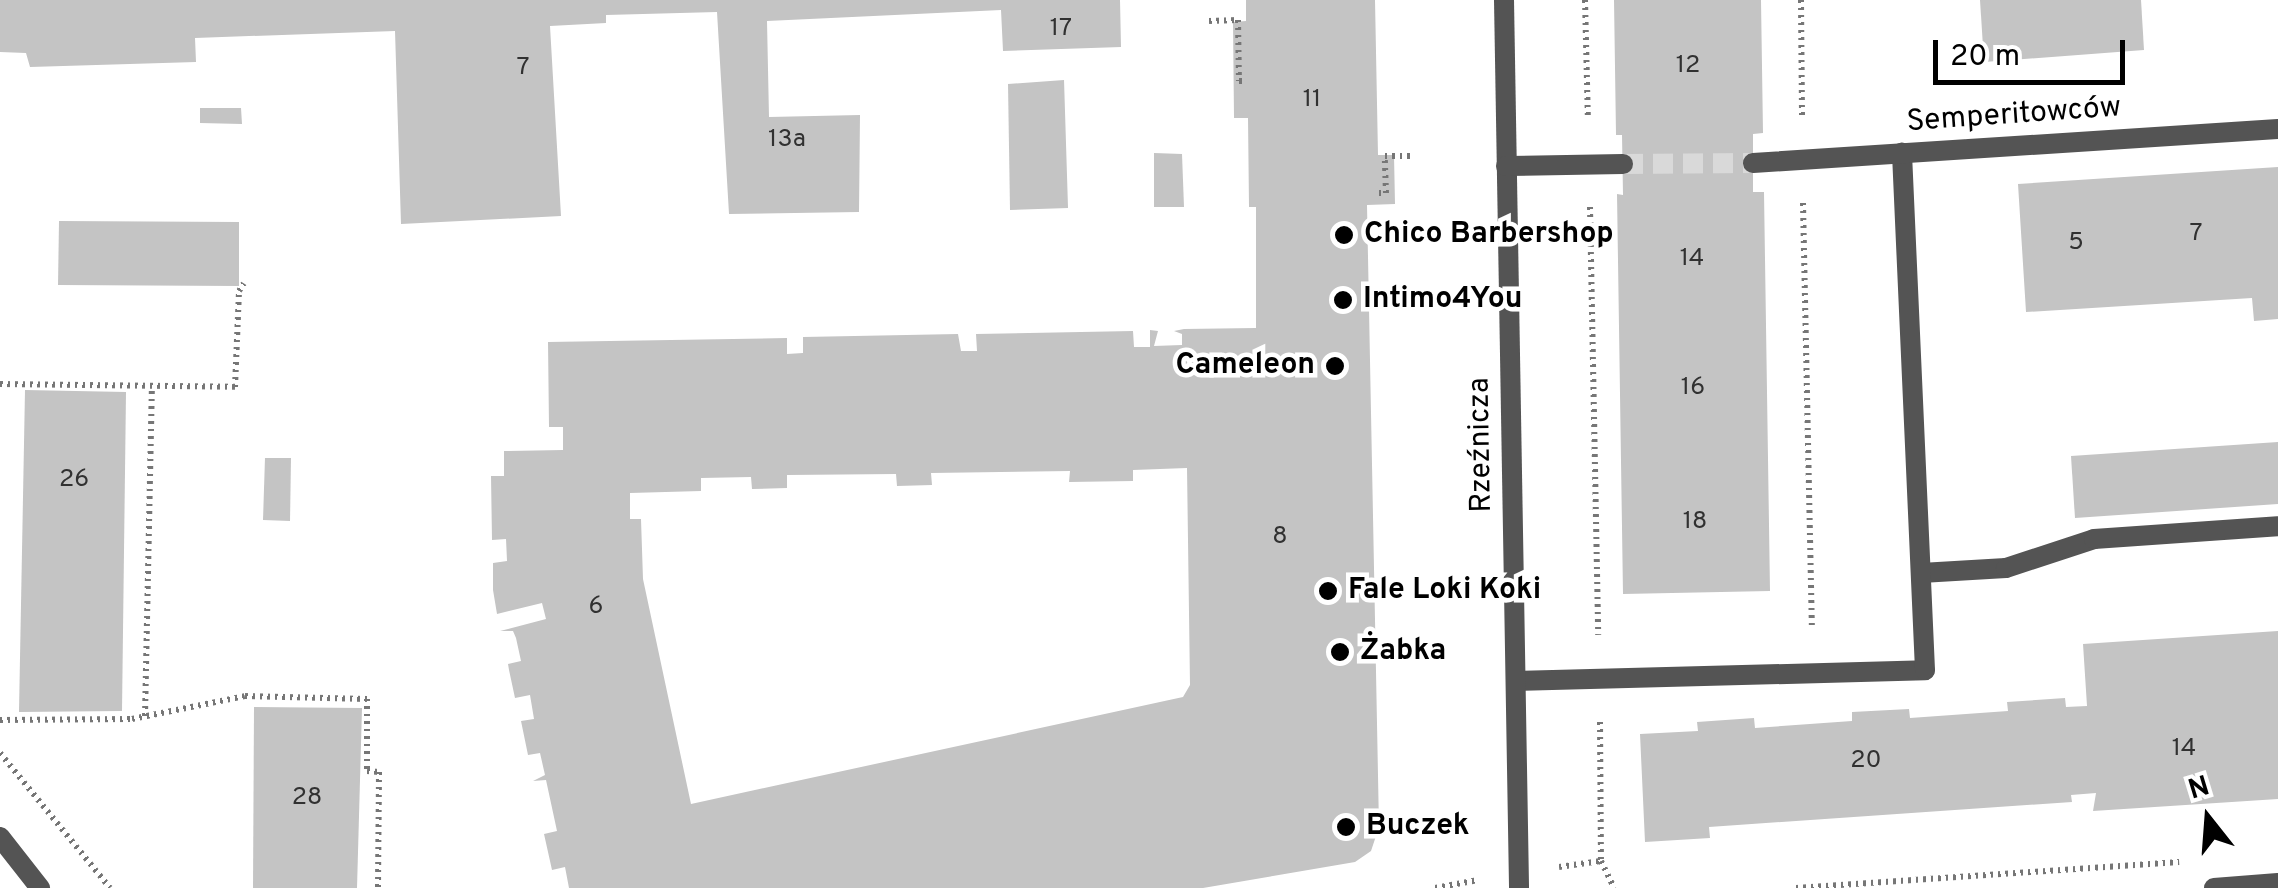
<!DOCTYPE html>
<meta charset="utf-8">
<style>
body{margin:0}
#map{position:relative;width:2278px;height:888px;overflow:hidden;background:#fff;font-family:Overpass,sans-serif}
div>[style]{position:absolute}
.building>*{inset:0;background:#c4c4c4}
.minor-tunnel>*{height:20px;margin-top:-10px;transform-origin:0;background:repeating-linear-gradient(90deg,#d9d9d9 0 20px,transparent 0 30px)}
.path>*{height:6px;margin-top:-3px;transform-origin:0;background:repeating-linear-gradient(90deg,#767676 0 2.5px,transparent 0 7.5px)}
.service>*{height:20px;margin:-10px;padding:0 10px;transform-origin:10px;border-radius:10px;background:#545454}
.minor>*{height:20px;margin:-10px;padding:0 10px;transform-origin:10px;border-radius:10px;background:#545454}
.dots>*{width:28px;height:28px;translate:-50% -50%;box-sizing:border-box;border:5px solid #fff;border-radius:50%}
span{translate:-50% -50%;white-space:nowrap;text-align:center;line-height:1.15;-webkit-text-stroke:9px #fff;paint-order:stroke}
.number-label{font-size:25px;color:#313131}
.number-label span{-webkit-text-stroke-width:0}
.street-label{font-size:30px;color:#000}
.poi-label{font-size:30px;color:#000;font-weight:700}
.left{translate:0 -50%;text-align:left}
.right{translate:-100% -50%;text-align:right}
.north{position:absolute;left:2158px;top:768px;width:100px;height:100px;-webkit-text-stroke:8px #fff;paint-order:stroke;rotate:343deg;font-size:28px;font-weight:700;line-height:40px;text-align:center;color:#000}
.north::after{content:'';display:block;margin:auto;width:35px;height:45px;background:#000;clip-path:polygon(50% 0,100% 100%,50% 72%,0 100%)}
.scale{position:absolute;left:1933px;top:40px;width:192px;height:45px;box-sizing:border-box;border:5px solid #000;border-top:0;padding-left:12px;font-size:30px;line-height:35px;white-space:nowrap;color:#000;-webkit-text-stroke:8px #fff;paint-order:stroke}
</style>
<div id="map">
<div class="building">
<div style="clip-path:polygon(0 0,1120px 0,1121px 47px,1003px 51px,1001px 10px,767px 21px,769px 117px,860px 115px,859px 212px,729px 214px,717px 12px,606px 15px,606px 23px,550px 26px,561px 216px,401px 224px,395px 31px,195px 38px,196px 62px,30px 67px,26px 53px,0 52px)"></div>
<div style="clip-path:polygon(evenodd,1246px 0,1375px 0,1378px 155px,1394px 155px,1395px 204px,1367px 205px,1379px 827px,1371px 851px,1355px 862px,1203px 888px,569px 888px,565px 867px,552px 870px,544px 834px,557px 831px,546px 780px,533px 781px,545px 775px,540px 753px,528px 755px,521px 721px,534px 719px,530px 695px,515px 698px,509px 670px,508px 664px,521px 661px,516px 638px,513px 631px,500px 631px,546px 619px,542px 603px,497px 614px,493px 590px,493px 563px,507px 561px,506px 539px,492px 540px,491px 476px,504px 476px,504px 451px,563px 450px,563px 427px,549px 427px,548px 342px,787px 338px,787px 354px,803px 353px,803px 337px,958px 334px,961px 351px,977px 351px,976px 334px,1133px 331px,1134px 347px,1150px 347px,1150px 330px,1158px 331px,1154px 346px,1182px 345px,1182px 334px,1174px 331px,1184px 329px,1256px 328px,1256px 207px,1249px 207px,1248px 118px,1234px 118px,1233px 22px,1246px 21px,1246px 0,1187px 468px,1190px 685px,1183px 697px,691px 804px,643px 579px,641px 519px,630px 519px,630px 493px,701px 491px,701px 478px,751px 477px,752px 489px,787px 488px,787px 475px,896px 474px,897px 486px,932px 485px,931px 473px,1070px 471px,1069px 482px,1133px 481px,1133px 470px,1187px 468px)"></div>
<div style="clip-path:polygon(1614px 0,1761px 0,1763px 133px,1753px 134px,1753px 192px,1764px 192px,1770px 591px,1623px 594px,1617px 194px,1623px 195px,1622px 135px,1616px 135px)"></div>
<div style="clip-path:polygon(1980px 0,2141px 0,2144px 50px,1984px 62px)"></div>
<div style="clip-path:polygon(1064px 80px,1068px 208px,1010px 210px,1008px 84px)"></div>
<div style="clip-path:polygon(200px 108px,241px 108px,242px 124px,200px 123px)"></div>
<div style="clip-path:polygon(1154px 153px,1182px 154px,1184px 207px,1154px 207px)"></div>
<div style="clip-path:polygon(2278px 167px,2278px 319px,2254px 321px,2252px 298px,2026px 312px,2018px 184px)"></div>
<div style="clip-path:polygon(59px 221px,239px 222px,239px 286px,58px 285px)"></div>
<div style="clip-path:polygon(25px 390px,126px 392px,122px 711px,19px 712px)"></div>
<div style="clip-path:polygon(2278px 442px,2278px 504px,2075px 518px,2071px 456px)"></div>
<div style="clip-path:polygon(265px 458px,291px 458px,290px 521px,263px 520px)"></div>
<div style="clip-path:polygon(2278px 631px,2278px 799px,2093px 811px,2096px 793px,2071px 795px,2072px 802px,1709px 827px,1710px 838px,1645px 842px,1640px 734px,1698px 731px,1697px 722px,1754px 718px,1755px 728px,1852px 721px,1852px 712px,1909px 709px,1910px 718px,2008px 711px,2007px 702px,2065px 698px,2066px 707px,2087px 706px,2083px 644px)"></div>
<div style="clip-path:polygon(254px 707px,362px 708px,357px 888px,253px 888px)"></div>
</div>
<div class="minor-tunnel">
<div style="left:1623px;top:164px;width:130px;rotate:-0.4deg"></div>
</div>
<div class="path">
<div style="left:1585px;top:0;width:120px;rotate:88.6deg"></div>
<div style="left:1801px;top:0;width:116px;rotate:89.5deg"></div>
<div style="left:1209px;top:21px;width:29px;rotate:-2deg"></div>
<div style="left:1238px;top:20px;width:61px;rotate:89.1deg"></div>
<div style="left:1239px;top:81px;width:8px"></div>
<div style="left:1379px;top:193px;width:7px"></div>
<div style="left:1386px;top:193px;width:37px;rotate:-92deg"></div>
<div style="left:1385px;top:156px;width:25px"></div>
<div style="left:1803px;top:203px;width:427px;rotate:88.8deg"></div>
<div style="left:1590px;top:207px;width:428px;rotate:88.9deg"></div>
<div style="left:0;top:384px;width:235px;rotate:0.7deg"></div>
<div style="left:235px;top:387px;width:96px;rotate:-87.6deg"></div>
<div style="left:239px;top:291px;width:9px;rotate:-58deg"></div>
<div style="left:145px;top:716px;width:328px;rotate:-88.8deg"></div>
<div style="left:0;top:720px;width:132px;rotate:-0.4deg"></div>
<div style="left:132px;top:719px;width:115px;rotate:-11.5deg"></div>
<div style="left:245px;top:696px;width:122px;rotate:1.4deg"></div>
<div style="left:367px;top:699px;width:72px;rotate:90deg"></div>
<div style="left:367px;top:771px;width:12px;rotate:5deg"></div>
<div style="left:379px;top:772px;width:116px;rotate:90.5deg"></div>
<div style="left:1600px;top:722px;width:139px;rotate:89.6deg"></div>
<div style="left:0;top:753px;width:174px;rotate:50.8deg"></div>
<div style="left:1559px;top:867px;width:42px;rotate:-8.1deg"></div>
<div style="left:1601px;top:861px;width:30px;rotate:64deg"></div>
<div style="left:1435px;top:888px;width:44px;rotate:-10.5deg"></div>
<div style="left:1796px;top:888px;width:384px;rotate:-3.9deg"></div>
</div>
<div class="service">
<div style="left:1921px;top:573px;width:85px;rotate:-3.4deg"></div>
<div style="left:2006px;top:568px;width:93px;rotate:-18.2deg"></div>
<div style="left:2094px;top:539px;width:184px;rotate:-4deg"></div>
<div style="left:1517px;top:681px;width:408px;rotate:-1.5deg"></div>
<div style="left:1925px;top:670px;width:518px;rotate:-92.55deg"></div>
</div>
<div class="minor">
<div style="left:1504px;top:0;width:888px;rotate:89.03deg"></div>
<div style="left:1753px;top:163px;width:526px;rotate:-3.71deg"></div>
<div style="left:1506px;top:166px;width:117px;rotate:-1deg"></div>
<div style="left:0;top:837px;width:65px;rotate:51.9deg"></div>
<div style="left:2214px;top:888px;width:64px;rotate:-4.5deg"></div>
</div>
<div class="dots">
<div style="left:1344px;top:235px;background:#000"></div>
<div style="left:1343px;top:300px;background:#000"></div>
<div style="left:1335px;top:366px;background:#000"></div>
<div style="left:1328px;top:591px;background:#000"></div>
<div style="left:1340px;top:652px;background:#000"></div>
<div style="left:1346px;top:827px;background:#000"></div>
</div>
<div class="number-label">
<span style="left:1061px;top:29px">17</span>
<span style="left:1688px;top:66px">12</span>
<span style="left:523px;top:68px">7</span>
<span style="left:1312px;top:100px">11</span>
<span style="left:787px;top:140px">13a</span>
<span style="left:2196px;top:234px">7</span>
<span style="left:2076px;top:243px">5</span>
<span style="left:1692px;top:259px">14</span>
<span style="left:1693px;top:388px">16</span>
<span style="left:74px;top:480px">26</span>
<span style="left:1695px;top:522px">18</span>
<span style="left:1280px;top:537px">8</span>
<span style="left:596px;top:607px">6</span>
<span style="left:2184px;top:749px">14</span>
<span style="left:1866px;top:761px">20</span>
<span style="left:307px;top:798px">28</span>
</div>
<div class="street-label">
<span style="left:2014px;top:116px;rotate:-4deg">Semperitowców</span>
<span style="left:1482px;top:445px;rotate:-91deg">Rzeźnicza</span>
</div>
<div class="poi-label">
<span class="left" style="left:1364px;top:235px">Chico Barbershop</span>
<span class="left" style="left:1363px;top:300px">Intimo4You</span>
<span class="right" style="left:1315px;top:366px">Cameleon</span>
<span class="left" style="left:1348px;top:591px">Fale Loki Koki</span>
<span class="left" style="left:1360px;top:652px">Żabka</span>
<span class="left" style="left:1366px;top:827px">Buczek</span>
</div>
<div class="north">N</div>
<div class="scale">20 m</div>
</div>
